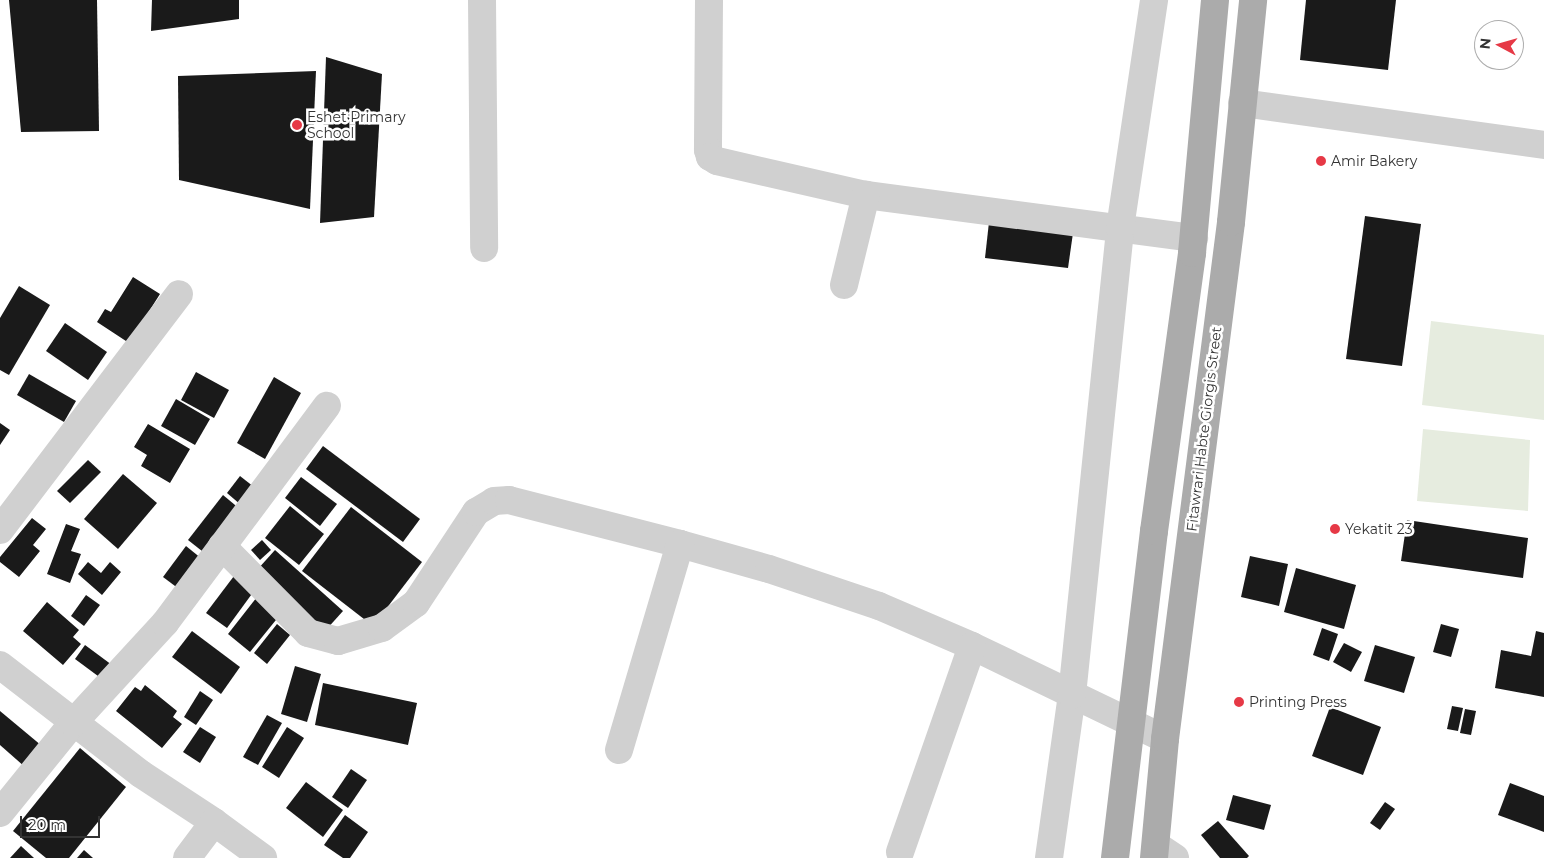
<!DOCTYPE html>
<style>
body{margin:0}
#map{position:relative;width:1544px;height:858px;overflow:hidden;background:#fff;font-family:Montserrat,sans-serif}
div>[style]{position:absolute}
.green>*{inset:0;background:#e6ecdf}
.building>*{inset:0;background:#1a1a1a}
.minor>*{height:28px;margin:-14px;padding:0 14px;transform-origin:14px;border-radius:14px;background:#d0d0d0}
.primary>*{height:28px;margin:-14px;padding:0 14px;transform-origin:14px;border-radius:14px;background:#ababab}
.dots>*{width:14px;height:14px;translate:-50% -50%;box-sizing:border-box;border:2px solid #fff;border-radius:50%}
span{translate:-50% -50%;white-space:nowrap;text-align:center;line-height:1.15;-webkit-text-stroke:5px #fff;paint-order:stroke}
.poi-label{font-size:14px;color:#333}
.left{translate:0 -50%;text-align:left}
.street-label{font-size:14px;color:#333}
.north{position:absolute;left:1474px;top:20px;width:50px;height:50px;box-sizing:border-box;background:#fff;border:1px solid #adadad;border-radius:50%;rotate:276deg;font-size:14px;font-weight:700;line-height:20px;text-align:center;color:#333}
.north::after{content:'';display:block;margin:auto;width:18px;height:22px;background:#e63946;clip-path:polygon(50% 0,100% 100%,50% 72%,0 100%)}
.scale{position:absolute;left:20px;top:816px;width:80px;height:22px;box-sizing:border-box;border:2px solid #333;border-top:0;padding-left:6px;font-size:15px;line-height:18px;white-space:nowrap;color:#333;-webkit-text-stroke:4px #fff;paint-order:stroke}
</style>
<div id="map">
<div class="green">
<div style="clip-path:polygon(1431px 321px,1544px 335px,1544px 420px,1422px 405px)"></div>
<div style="clip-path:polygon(1423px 429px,1530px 440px,1528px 511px,1417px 501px)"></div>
</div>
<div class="building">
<div style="clip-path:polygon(9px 0,97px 0,99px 131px,21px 132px)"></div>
<div style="clip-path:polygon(152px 0,239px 0,239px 19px,151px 31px)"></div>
<div style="clip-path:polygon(1306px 0,1396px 0,1388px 70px,1300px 60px)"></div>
<div style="clip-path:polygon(326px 57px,382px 74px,374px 217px,320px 223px)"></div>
<div style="clip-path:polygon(316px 71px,310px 209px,179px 180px,178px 76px)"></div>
<div style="clip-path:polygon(1365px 216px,1421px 224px,1402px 366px,1346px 359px)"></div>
<div style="clip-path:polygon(989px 222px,1073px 233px,1068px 268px,985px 258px)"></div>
<div style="clip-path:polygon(133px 277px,160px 294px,129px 343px,97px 322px,105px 309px,111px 312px)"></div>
<div style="clip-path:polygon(19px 286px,50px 305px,9px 375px,0 370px,0 318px)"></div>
<div style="clip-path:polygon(65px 323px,107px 352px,88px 380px,46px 351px)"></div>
<div style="clip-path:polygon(196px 372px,229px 390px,214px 418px,181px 400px)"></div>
<div style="clip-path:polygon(29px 374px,76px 401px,64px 422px,17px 395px)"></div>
<div style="clip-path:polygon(274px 377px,301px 393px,265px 459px,237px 443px)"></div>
<div style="clip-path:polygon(176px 399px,210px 419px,195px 445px,161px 426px)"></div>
<div style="clip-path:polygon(0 423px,10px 430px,0 445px)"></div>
<div style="clip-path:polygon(148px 424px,190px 449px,170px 483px,141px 466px,147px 455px,134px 447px)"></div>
<div style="clip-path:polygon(323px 446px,420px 519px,403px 542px,306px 469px)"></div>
<div style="clip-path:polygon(88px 460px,101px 472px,70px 503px,57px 491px)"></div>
<div style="clip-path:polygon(123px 474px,157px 503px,118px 549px,84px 519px)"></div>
<div style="clip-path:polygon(240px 476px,254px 487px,241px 505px,227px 493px)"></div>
<div style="clip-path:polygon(301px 477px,337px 504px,320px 526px,285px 498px)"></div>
<div style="clip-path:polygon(223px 495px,241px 510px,207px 555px,188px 540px)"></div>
<div style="clip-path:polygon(290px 506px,324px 534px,299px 565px,265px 538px)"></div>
<div style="clip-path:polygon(351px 507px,422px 562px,373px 626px,302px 571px)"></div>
<div style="clip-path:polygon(32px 518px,46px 529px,33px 545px,40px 551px,19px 577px,0 562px,0 557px)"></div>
<div style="clip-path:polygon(1407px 520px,1528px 538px,1523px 578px,1401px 561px)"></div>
<div style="clip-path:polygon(66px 524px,80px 529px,71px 551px,81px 554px,70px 583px,47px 574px)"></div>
<div style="clip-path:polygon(262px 540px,271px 550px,260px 560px,251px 550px)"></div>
<div style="clip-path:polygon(186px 546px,202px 559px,179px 589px,163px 577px)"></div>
<div style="clip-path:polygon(275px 550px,343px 611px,325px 631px,257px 570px)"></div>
<div style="clip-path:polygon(1250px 556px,1288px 564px,1279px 606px,1241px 597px)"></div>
<div style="clip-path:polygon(88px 562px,101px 573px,110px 562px,121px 572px,102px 595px,78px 574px)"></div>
<div style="clip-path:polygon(1296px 568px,1356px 585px,1344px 629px,1284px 612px)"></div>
<div style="clip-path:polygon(234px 576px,254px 591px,227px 628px,206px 613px)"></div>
<div style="clip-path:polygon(86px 595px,100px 605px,84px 626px,71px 616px)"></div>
<div style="clip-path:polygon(257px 597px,280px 615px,250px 652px,228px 634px)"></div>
<div style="clip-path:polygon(47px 602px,79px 630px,73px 637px,81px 644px,63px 665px,23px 631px)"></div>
<div style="clip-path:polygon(277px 624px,290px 635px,267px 664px,254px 653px)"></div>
<div style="clip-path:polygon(1441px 624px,1459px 629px,1451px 657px,1433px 652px)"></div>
<div style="clip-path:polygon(1322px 628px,1338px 634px,1329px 661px,1313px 655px)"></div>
<div style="clip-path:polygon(192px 631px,240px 667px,221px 694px,172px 657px)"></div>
<div style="clip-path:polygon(1536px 631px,1544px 633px,1544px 697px,1495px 688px,1501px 650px,1531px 656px)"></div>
<div style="clip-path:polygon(1344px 643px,1362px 652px,1351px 672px,1333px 662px)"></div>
<div style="clip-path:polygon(85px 645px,112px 665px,102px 679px,75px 659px)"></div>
<div style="clip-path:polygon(1375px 645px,1415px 657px,1404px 693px,1364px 681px)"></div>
<div style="clip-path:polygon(295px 666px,321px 674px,307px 722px,281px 714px)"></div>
<div style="clip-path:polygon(323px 683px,417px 703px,408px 745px,315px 725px)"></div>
<div style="clip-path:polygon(145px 685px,177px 711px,173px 717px,182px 724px,162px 748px,116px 711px,135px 687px,141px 691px)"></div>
<div style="clip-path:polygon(200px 691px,213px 700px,196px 725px,184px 717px)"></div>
<div style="clip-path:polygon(1452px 706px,1463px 708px,1458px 731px,1447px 729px)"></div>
<div style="clip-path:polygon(1330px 707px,1381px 727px,1363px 775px,1312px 756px)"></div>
<div style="clip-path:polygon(1465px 709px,1476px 711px,1471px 735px,1460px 733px)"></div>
<div style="clip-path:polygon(0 711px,42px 746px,25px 767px,0 745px)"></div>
<div style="clip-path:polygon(267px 715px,282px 723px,258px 765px,243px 757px)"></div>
<div style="clip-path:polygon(200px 727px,216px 737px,200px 763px,183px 752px)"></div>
<div style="clip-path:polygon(287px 727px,304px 738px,279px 778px,262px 767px)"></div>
<div style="clip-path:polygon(80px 748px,126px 787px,69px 858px,46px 858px,13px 831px)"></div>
<div style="clip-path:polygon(351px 769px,367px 780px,348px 808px,332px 797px)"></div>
<div style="clip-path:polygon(306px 782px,343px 810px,323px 837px,286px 808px)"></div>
<div style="clip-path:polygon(1510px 783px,1544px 796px,1544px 832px,1498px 815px)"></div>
<div style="clip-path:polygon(1233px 795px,1271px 805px,1264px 830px,1226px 820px)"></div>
<div style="clip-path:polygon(1385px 802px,1395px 809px,1380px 830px,1370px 823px)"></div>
<div style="clip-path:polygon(345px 815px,368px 832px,350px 858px,343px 858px,324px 845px)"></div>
<div style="clip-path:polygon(1218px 821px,1249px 856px,1247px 858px,1220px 858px,1201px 835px)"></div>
<div style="clip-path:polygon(21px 846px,34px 858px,10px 858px)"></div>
<div style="clip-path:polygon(84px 850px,93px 858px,77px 858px)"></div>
</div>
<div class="minor">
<div style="left:482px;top:0;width:248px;rotate:89.5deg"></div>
<div style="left:709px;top:0;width:150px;rotate:90.4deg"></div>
<div style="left:708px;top:150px;width:7px;rotate:74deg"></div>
<div style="left:710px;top:157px;width:8px;rotate:30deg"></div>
<div style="left:717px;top:161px;width:153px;rotate:12.9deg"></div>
<div style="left:866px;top:195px;width:331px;rotate:7.5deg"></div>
<div style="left:1242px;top:103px;width:305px;rotate:7.9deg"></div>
<div style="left:844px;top:285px;width:93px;rotate:-76.3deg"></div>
<div style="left:0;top:530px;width:296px;rotate:-52.8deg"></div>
<div style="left:222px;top:546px;width:122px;rotate:45.3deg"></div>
<div style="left:308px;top:633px;width:31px;rotate:15deg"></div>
<div style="left:338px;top:641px;width:46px;rotate:-16.5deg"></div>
<div style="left:382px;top:628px;width:42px;rotate:-36.3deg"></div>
<div style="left:416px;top:603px;width:109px;rotate:-56.6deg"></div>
<div style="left:476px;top:512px;width:21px;rotate:-31deg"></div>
<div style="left:494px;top:501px;width:15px;rotate:-4deg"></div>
<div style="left:509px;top:500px;width:177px;rotate:14.4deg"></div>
<div style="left:680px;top:544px;width:92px;rotate:15.7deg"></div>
<div style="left:769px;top:569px;width:116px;rotate:18.6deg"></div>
<div style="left:879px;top:606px;width:101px;rotate:23.3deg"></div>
<div style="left:972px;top:646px;width:214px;rotate:25.7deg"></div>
<div style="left:0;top:665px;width:178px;rotate:37.7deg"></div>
<div style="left:141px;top:774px;width:87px;rotate:33.3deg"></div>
<div style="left:214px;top:822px;width:61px;rotate:36.3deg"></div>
<div style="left:619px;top:750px;width:215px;rotate:-73.5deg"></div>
<div style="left:0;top:813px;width:116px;rotate:-51deg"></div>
<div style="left:73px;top:723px;width:136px;rotate:-47.4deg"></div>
<div style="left:165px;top:623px;width:271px;rotate:-53.3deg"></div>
<div style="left:1156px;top:845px;width:23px;rotate:34deg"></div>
<div style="left:900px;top:852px;width:218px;rotate:-70.7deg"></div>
<div style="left:187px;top:858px;width:45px;rotate:-53.1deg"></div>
<div style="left:1049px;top:858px;width:165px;rotate:-82deg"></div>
<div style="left:1072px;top:695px;width:469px;rotate:-84.1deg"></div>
<div style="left:1120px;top:228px;width:231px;rotate:-81.5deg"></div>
</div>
<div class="primary">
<div style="left:1115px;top:858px;width:329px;rotate:-83.2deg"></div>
<div style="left:1154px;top:531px;width:281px;rotate:-82.2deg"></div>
<div style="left:1192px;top:253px;width:254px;rotate:-84.8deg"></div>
<div style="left:1154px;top:858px;width:120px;rotate:-84.7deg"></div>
<div style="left:1165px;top:739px;width:521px;rotate:-82.72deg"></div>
<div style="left:1231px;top:222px;width:223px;rotate:-84.3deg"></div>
</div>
<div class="dots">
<div style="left:297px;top:125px;background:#e63946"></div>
<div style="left:1321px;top:161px;background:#e63946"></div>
<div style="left:1335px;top:529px;background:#e63946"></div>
<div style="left:1239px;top:702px;background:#e63946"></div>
</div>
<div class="poi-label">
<span class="left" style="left:307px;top:125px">Eshet Primary<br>School</span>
<span class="left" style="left:1331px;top:161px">Amir Bakery</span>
<span class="left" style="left:1345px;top:529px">Yekatit 23</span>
<span class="left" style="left:1249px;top:702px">Printing Press</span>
</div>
<div class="street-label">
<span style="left:1204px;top:429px;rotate:-83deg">Fitawrari Habte Giorgis Street</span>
</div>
<div class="north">N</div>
<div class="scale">20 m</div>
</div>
